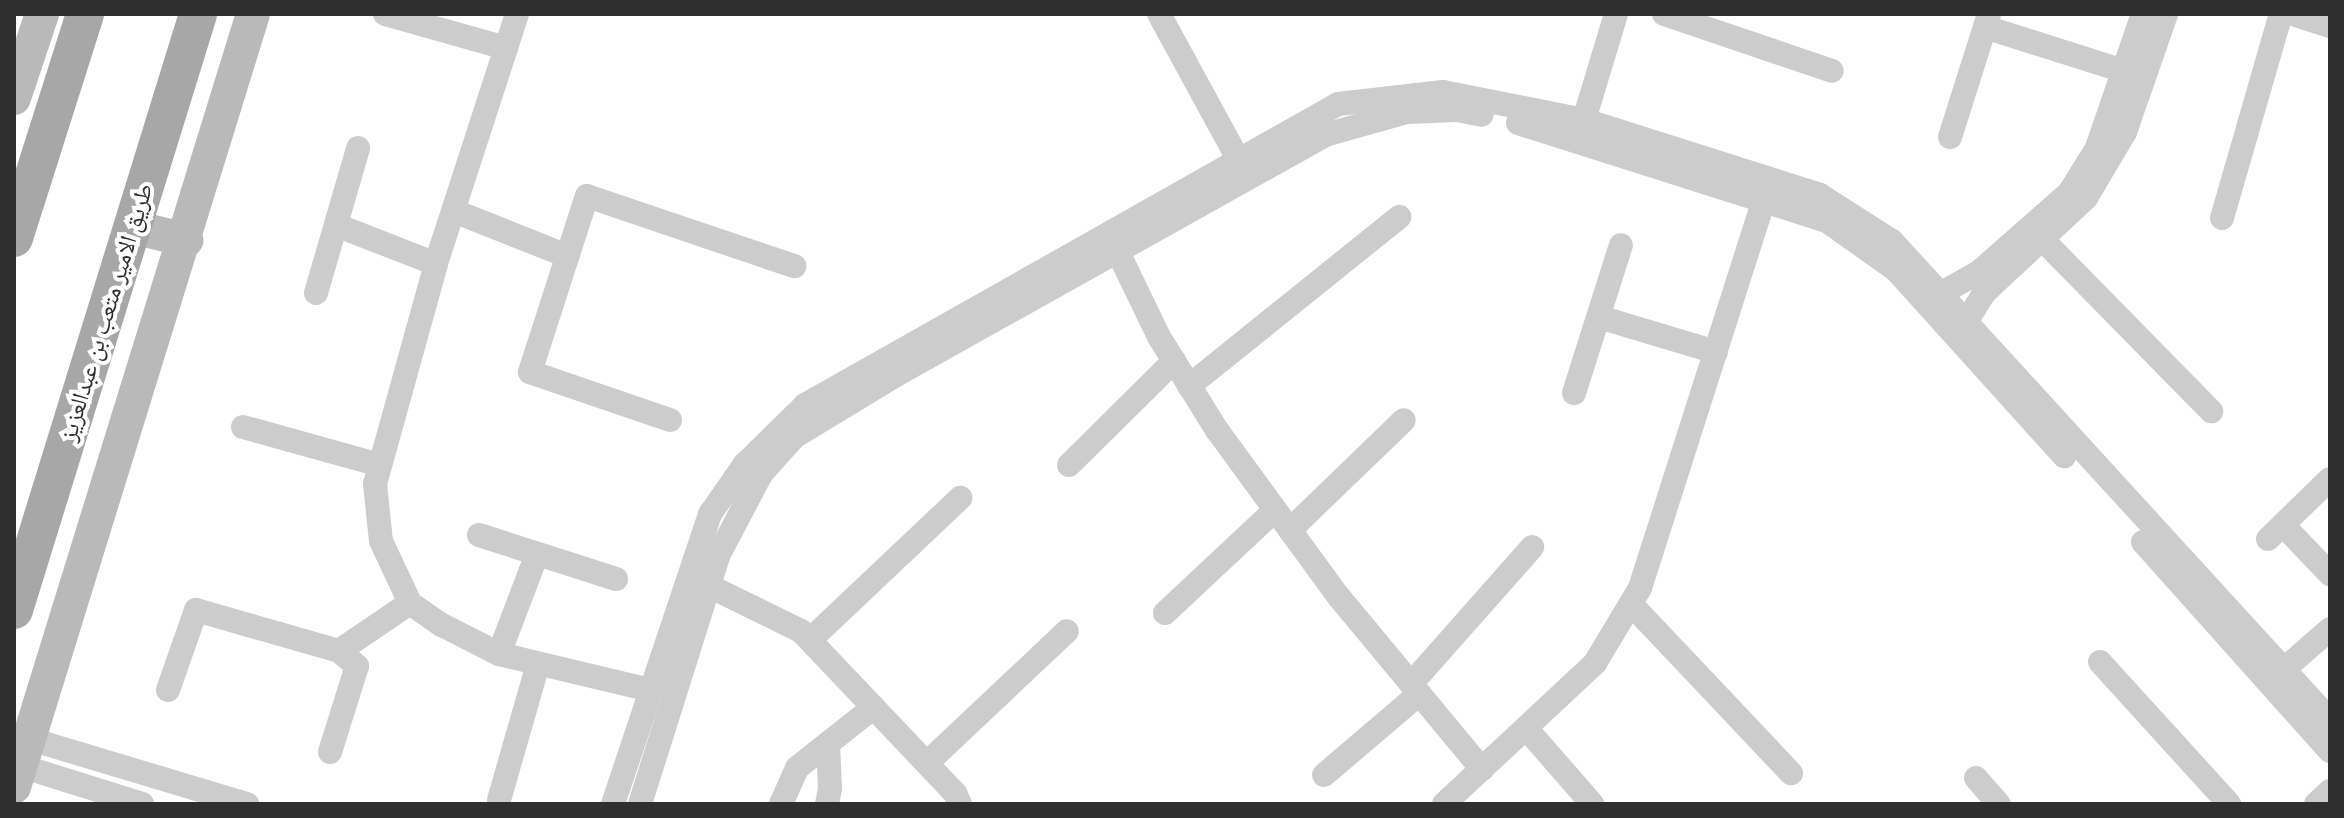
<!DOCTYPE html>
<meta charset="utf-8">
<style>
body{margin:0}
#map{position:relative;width:2344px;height:818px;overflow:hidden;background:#fff;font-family:"IBM Plex Sans","Noto Naskh Arabic",sans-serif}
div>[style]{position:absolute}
.street>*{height:24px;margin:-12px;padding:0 12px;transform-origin:12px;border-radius:12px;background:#ccc}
.secondary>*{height:34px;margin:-17px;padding:0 17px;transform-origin:17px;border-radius:17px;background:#b9b9b9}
.primary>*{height:38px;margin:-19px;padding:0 19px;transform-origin:19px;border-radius:19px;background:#a7a7a7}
span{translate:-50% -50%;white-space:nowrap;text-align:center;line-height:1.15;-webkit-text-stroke:8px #fff;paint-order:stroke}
.street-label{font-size:24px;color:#2f2f2f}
.frame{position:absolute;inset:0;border:16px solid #2f2f2f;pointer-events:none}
</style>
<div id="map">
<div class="street">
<div style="left:385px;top:14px;width:126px;rotate:15.7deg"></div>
<div style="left:517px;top:14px;width:263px;rotate:108deg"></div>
<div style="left:436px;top:264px;width:228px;rotate:105.5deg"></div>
<div style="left:375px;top:484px;width:57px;rotate:84deg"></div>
<div style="left:381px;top:541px;width:68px;rotate:64.9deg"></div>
<div style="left:410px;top:603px;width:39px;rotate:35deg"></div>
<div style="left:442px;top:625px;width:64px;rotate:27deg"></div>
<div style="left:499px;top:654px;width:155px;rotate:13.4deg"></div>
<div style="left:1159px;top:14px;width:167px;rotate:61.4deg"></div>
<div style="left:1664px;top:14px;width:177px;rotate:18.7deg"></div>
<div style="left:2293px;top:14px;width:39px;rotate:18deg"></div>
<div style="left:1985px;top:27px;width:146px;rotate:17.6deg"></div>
<div style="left:1584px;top:120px;width:111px;rotate:-73.2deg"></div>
<div style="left:1518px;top:123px;width:324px;rotate:17.6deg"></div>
<div style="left:1827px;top:221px;width:85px;rotate:35.4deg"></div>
<div style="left:1896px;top:270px;width:251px;rotate:47.9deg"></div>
<div style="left:1950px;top:137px;width:129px;rotate:-72.4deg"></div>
<div style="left:454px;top:211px;width:122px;rotate:21.7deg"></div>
<div style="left:2222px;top:218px;width:212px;rotate:-73.9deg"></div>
<div style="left:336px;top:225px;width:107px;rotate:21.3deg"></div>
<div style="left:2041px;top:238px;width:243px;rotate:45.5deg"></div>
<div style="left:1118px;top:252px;width:94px;rotate:64.2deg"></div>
<div style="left:1159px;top:337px;width:110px;rotate:58.1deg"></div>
<div style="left:1217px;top:430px;width:207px;rotate:53.9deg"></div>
<div style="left:1339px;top:597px;width:224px;rotate:50.3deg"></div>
<div style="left:316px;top:293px;width:151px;rotate:-73.8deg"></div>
<div style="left:1940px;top:294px;width:45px;rotate:-29.4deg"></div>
<div style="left:1979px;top:272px;width:120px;rotate:-41.3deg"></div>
<div style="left:2069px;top:193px;width:53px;rotate:-58.1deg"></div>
<div style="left:2097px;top:148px;width:142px;rotate:-71.1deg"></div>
<div style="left:1599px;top:317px;width:122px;rotate:16.7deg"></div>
<div style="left:1966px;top:322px;width:34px;rotate:-58deg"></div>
<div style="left:1984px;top:293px;width:139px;rotate:-43deg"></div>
<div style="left:2086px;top:198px;width:77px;rotate:-59.4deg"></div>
<div style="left:2125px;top:132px;width:125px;rotate:-70.8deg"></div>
<div style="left:1189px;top:386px;width:270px;rotate:-38.8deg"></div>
<div style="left:1574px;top:393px;width:155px;rotate:-72.4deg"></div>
<div style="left:670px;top:420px;width:148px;rotate:-161.1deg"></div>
<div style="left:530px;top:372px;width:185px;rotate:-72.1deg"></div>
<div style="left:587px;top:196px;width:219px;rotate:18.7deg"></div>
<div style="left:243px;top:427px;width:142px;rotate:15.5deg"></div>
<div style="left:1069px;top:465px;width:148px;rotate:-44.7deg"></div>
<div style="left:2283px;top:525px;width:68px;rotate:46.2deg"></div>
<div style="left:1290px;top:530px;width:158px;rotate:-44deg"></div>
<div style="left:479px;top:535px;width:144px;rotate:17.8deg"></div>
<div style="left:2268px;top:539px;width:86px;rotate:-44.1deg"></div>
<div style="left:2143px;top:542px;width:280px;rotate:48.2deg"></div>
<div style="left:709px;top:586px;width:102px;rotate:26.1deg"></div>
<div style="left:801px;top:631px;width:224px;rotate:46.5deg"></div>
<div style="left:955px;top:793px;width:12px;rotate:66deg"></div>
<div style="left:1631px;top:604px;width:233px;rotate:46.6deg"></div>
<div style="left:1165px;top:613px;width:151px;rotate:-43.1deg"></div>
<div style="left:810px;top:640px;width:207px;rotate:-43.4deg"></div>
<div style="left:499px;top:654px;width:107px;rotate:-69.2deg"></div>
<div style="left:2100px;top:662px;width:192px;rotate:47.7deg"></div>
<div style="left:2283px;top:670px;width:62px;rotate:-41.1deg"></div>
<div style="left:1411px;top:684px;width:183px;rotate:-48.5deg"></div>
<div style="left:168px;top:690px;width:85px;rotate:-70.7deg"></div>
<div style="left:196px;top:610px;width:149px;rotate:16deg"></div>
<div style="left:339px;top:651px;width:86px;rotate:-34.1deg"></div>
<div style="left:1526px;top:728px;width:101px;rotate:49deg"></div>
<div style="left:30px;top:739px;width:227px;rotate:16.7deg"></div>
<div style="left:330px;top:752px;width:90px;rotate:-72.6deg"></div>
<div style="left:357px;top:666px;width:23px;rotate:-140deg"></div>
<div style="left:927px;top:763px;width:192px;rotate:-43.3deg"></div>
<div style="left:21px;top:766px;width:127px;rotate:17.4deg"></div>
<div style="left:1324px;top:775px;width:125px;rotate:-40.5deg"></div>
<div style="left:1976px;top:778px;width:35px;rotate:49deg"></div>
<div style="left:499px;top:800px;width:141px;rotate:-74deg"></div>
<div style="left:613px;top:804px;width:306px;rotate:-71.5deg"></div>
<div style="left:710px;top:514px;width:60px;rotate:-55.2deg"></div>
<div style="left:744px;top:465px;width:86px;rotate:-44.5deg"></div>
<div style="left:805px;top:405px;width:612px;rotate:-29.45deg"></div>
<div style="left:1338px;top:104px;width:106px;rotate:-6.5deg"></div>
<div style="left:1443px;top:92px;width:144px;rotate:11.2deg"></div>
<div style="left:1584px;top:120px;width:248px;rotate:17.6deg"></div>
<div style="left:1820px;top:195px;width:85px;rotate:32.6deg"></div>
<div style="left:1892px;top:241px;width:649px;rotate:47.56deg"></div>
<div style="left:640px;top:804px;width:260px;rotate:-72.5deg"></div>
<div style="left:718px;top:556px;width:93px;rotate:-62.3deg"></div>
<div style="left:761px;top:474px;width:50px;rotate:-48.3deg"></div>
<div style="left:794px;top:437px;width:119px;rotate:-31.3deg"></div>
<div style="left:896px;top:375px;width:492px;rotate:-29.2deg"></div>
<div style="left:1325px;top:135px;width:85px;rotate:-15.7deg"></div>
<div style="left:1407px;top:112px;width:50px;rotate:-2.3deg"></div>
<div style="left:1457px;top:110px;width:25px;rotate:11deg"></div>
<div style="left:781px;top:804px;width:39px;rotate:-66deg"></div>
<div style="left:797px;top:768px;width:98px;rotate:-38.4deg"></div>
<div style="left:827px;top:804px;width:16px;rotate:-79deg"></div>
<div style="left:830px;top:788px;width:44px;rotate:-92.6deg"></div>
<div style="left:1444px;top:804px;width:207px;rotate:-43deg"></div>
<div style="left:1595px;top:663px;width:87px;rotate:-59deg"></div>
<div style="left:1640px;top:588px;width:407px;rotate:-72.3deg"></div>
<div style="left:2316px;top:804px;width:19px;rotate:-43deg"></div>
</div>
<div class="secondary">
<div style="left:14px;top:98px;width:89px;rotate:-71.6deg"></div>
<div style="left:133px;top:227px;width:55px;rotate:13.8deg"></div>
<div style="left:14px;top:787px;width:809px;rotate:-72.82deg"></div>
</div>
<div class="primary">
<div style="left:14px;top:238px;width:235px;rotate:-72.4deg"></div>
<div style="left:14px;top:610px;width:624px;rotate:-72.84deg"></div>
</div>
<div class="street-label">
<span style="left:106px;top:312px;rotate:-73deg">طريق الامير متعب بن عبدالعزيز</span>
</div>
<div class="frame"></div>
</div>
